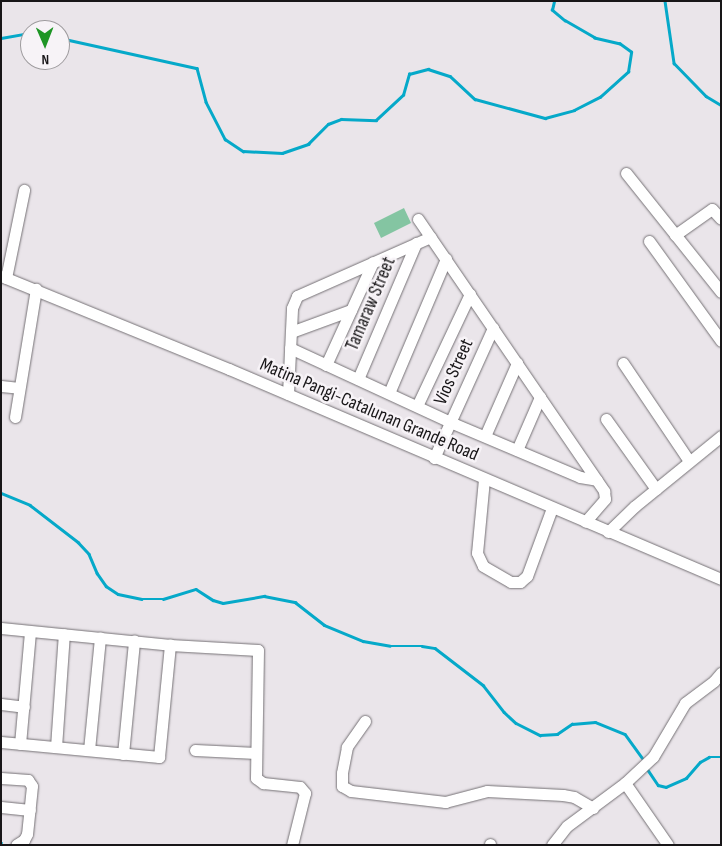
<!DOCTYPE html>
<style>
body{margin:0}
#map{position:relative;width:722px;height:846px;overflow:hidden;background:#eae5ea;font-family:"Sofia Sans Condensed",sans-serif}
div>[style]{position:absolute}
.green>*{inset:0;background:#84c5a2}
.stream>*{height:2.5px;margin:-1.25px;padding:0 1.25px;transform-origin:1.25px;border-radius:1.25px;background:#05a9c9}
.roads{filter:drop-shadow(0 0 1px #757175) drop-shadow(0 0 1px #757175)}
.minor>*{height:11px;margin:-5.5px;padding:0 5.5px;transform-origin:5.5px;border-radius:5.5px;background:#fff}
span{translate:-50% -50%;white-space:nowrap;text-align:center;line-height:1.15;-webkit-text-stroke:5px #f7f3f7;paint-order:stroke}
.street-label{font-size:19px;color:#181618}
.frame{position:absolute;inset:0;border:2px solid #181618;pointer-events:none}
.north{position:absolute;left:20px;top:20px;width:50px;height:50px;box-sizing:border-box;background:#f7f3f7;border:1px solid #9e9b9e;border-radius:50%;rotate:179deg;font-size:14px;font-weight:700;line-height:20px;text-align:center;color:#181618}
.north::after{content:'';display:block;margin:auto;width:18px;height:22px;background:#1e9525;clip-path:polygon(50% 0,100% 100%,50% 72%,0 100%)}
</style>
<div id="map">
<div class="green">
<div style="clip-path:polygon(404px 208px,411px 223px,381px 238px,374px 223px)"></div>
</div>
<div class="stream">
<div style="left:665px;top:1px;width:63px;rotate:81.7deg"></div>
<div style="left:674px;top:63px;width:46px;rotate:45.9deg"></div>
<div style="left:706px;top:96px;width:17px;rotate:31deg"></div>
<div style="left:1px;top:38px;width:29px;rotate:-10deg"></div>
<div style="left:60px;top:38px;width:140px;rotate:12.4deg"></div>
<div style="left:197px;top:68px;width:35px;rotate:75deg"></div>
<div style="left:206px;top:102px;width:42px;rotate:62.8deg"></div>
<div style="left:225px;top:139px;width:22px;rotate:34deg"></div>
<div style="left:243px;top:151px;width:39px;rotate:3deg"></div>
<div style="left:282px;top:153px;width:28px;rotate:-19deg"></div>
<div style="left:308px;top:144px;width:28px;rotate:-45deg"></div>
<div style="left:328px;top:124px;width:14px;rotate:-21deg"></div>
<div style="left:341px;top:119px;width:35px;rotate:2deg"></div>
<div style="left:376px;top:120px;width:37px;rotate:-43deg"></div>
<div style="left:403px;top:95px;width:22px;rotate:-74deg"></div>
<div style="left:409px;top:74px;width:20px;rotate:-15deg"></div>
<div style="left:428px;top:69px;width:23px;rotate:18deg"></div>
<div style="left:450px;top:76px;width:34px;rotate:43deg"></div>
<div style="left:475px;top:99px;width:73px;rotate:15.2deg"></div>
<div style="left:545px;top:118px;width:30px;rotate:-15deg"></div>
<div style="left:574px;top:110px;width:29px;rotate:-27deg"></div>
<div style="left:600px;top:97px;width:38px;rotate:-42deg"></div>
<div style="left:628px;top:72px;width:20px;rotate:-81deg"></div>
<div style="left:631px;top:52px;width:14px;rotate:-144deg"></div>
<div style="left:620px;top:44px;width:26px;rotate:-167deg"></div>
<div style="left:595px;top:38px;width:34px;rotate:-150deg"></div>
<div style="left:565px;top:21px;width:17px;rotate:-140deg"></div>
<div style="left:552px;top:10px;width:9px;rotate:-77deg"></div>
<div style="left:1px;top:493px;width:31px;rotate:22deg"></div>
<div style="left:30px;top:505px;width:61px;rotate:37.6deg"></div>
<div style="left:78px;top:542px;width:16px;rotate:47deg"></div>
<div style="left:89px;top:554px;width:21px;rotate:67deg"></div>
<div style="left:97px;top:573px;width:16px;rotate:55deg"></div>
<div style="left:106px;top:586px;width:14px;rotate:34deg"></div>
<div style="left:118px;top:594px;width:24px;rotate:12deg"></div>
<div style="left:141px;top:599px;width:22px"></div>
<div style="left:163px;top:599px;width:34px;rotate:-17deg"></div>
<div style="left:196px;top:589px;width:20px;rotate:33deg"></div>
<div style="left:213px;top:600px;width:10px;rotate:17deg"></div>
<div style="left:223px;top:603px;width:42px;rotate:-9.7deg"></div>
<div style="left:264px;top:596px;width:32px;rotate:11deg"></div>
<div style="left:295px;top:602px;width:37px;rotate:38deg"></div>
<div style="left:324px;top:625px;width:42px;rotate:22.3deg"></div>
<div style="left:363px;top:641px;width:27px;rotate:10deg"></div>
<div style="left:390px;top:646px;width:32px"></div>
<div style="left:422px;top:646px;width:13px;rotate:9deg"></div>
<div style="left:435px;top:648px;width:61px;rotate:37.6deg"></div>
<div style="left:483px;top:685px;width:34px;rotate:52deg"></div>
<div style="left:504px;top:712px;width:16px;rotate:43deg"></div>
<div style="left:516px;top:723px;width:27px;rotate:27deg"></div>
<div style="left:540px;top:735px;width:17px;rotate:-3deg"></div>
<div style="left:557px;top:734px;width:18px;rotate:-34deg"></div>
<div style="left:572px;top:724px;width:23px;rotate:-5deg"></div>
<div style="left:595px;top:722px;width:32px;rotate:22deg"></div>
<div style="left:625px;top:734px;width:29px;rotate:54deg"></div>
<div style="left:648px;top:770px;width:18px;rotate:56deg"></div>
<div style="left:658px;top:785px;width:8px;rotate:14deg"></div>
<div style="left:666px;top:787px;width:22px;rotate:-24deg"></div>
<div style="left:686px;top:778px;width:21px;rotate:-49deg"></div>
<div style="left:700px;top:762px;width:10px;rotate:-29deg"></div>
<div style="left:709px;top:757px;width:12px"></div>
<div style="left:1px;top:843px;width:1px"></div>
</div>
<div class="roads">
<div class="minor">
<div style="left:626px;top:173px;width:152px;rotate:51.4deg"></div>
<div style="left:418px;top:219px;width:330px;rotate:55.6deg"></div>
<div style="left:604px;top:491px;width:8px;rotate:83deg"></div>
<div style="left:605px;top:499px;width:30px;rotate:131deg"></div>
<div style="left:675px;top:235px;width:45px;rotate:-35.1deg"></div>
<div style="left:712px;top:209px;width:13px;rotate:48deg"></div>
<div style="left:649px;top:241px;width:123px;rotate:54.2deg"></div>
<div style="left:1px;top:276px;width:246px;rotate:22.2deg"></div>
<div style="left:229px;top:369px;width:535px;rotate:23.11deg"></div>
<div style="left:6px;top:278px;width:90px;rotate:-78.4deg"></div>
<div style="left:291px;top:332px;width:64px;rotate:-20.1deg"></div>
<div style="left:290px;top:348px;width:176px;rotate:24.8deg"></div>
<div style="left:450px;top:422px;width:141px;rotate:22.9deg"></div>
<div style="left:580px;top:477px;width:17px;rotate:10deg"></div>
<div style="left:623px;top:363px;width:118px;rotate:56deg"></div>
<div style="left:326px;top:365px;width:113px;rotate:-65.5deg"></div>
<div style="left:358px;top:379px;width:148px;rotate:-66.9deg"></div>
<div style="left:1px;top:386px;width:18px;rotate:6deg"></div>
<div style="left:389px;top:393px;width:146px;rotate:-67deg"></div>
<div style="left:288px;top:394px;width:86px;rotate:-87.3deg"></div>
<div style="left:292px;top:308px;width:13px;rotate:-67deg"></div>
<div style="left:297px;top:296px;width:146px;rotate:-23.8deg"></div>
<div style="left:417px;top:406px;width:124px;rotate:-64.7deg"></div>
<div style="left:15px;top:417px;width:130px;rotate:-80.7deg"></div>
<div style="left:606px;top:419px;width:86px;rotate:54.5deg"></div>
<div style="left:485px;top:436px;width:80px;rotate:-66.3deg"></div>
<div style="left:517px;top:450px;width:58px;rotate:-66.5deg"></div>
<div style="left:434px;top:458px;width:143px;rotate:-65.6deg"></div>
<div style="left:484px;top:479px;width:74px;rotate:95.4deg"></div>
<div style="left:477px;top:553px;width:14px;rotate:65deg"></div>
<div style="left:483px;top:566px;width:32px;rotate:30deg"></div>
<div style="left:511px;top:582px;width:9px"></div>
<div style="left:520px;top:582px;width:9px;rotate:-41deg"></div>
<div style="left:527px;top:576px;width:72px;rotate:-69.8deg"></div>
<div style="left:608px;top:532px;width:37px;rotate:-44deg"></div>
<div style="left:635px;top:506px;width:111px;rotate:-39.1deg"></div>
<div style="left:1px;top:628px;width:170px;rotate:5.7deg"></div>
<div style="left:170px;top:645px;width:88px;rotate:3.3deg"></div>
<div style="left:258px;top:650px;width:128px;rotate:90.9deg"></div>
<div style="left:256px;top:778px;width:9px;rotate:36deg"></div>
<div style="left:263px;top:783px;width:37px;rotate:6deg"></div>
<div style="left:300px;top:787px;width:8px;rotate:50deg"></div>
<div style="left:305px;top:793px;width:54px;rotate:104deg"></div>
<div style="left:1px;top:704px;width:23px;rotate:7deg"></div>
<div style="left:365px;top:721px;width:32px;rotate:125deg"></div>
<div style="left:347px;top:747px;width:26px;rotate:101deg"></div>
<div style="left:342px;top:773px;width:13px;rotate:90deg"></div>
<div style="left:342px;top:786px;width:10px;rotate:29deg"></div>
<div style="left:351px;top:791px;width:95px;rotate:6.7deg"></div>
<div style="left:445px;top:802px;width:43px;rotate:-14.7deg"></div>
<div style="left:487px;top:791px;width:76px;rotate:3deg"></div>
<div style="left:563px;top:795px;width:11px;rotate:10deg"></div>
<div style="left:574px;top:797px;width:22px;rotate:30deg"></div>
<div style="left:1px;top:742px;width:159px;rotate:5.4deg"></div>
<div style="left:159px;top:757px;width:113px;rotate:-84.4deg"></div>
<div style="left:20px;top:744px;width:113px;rotate:-84.9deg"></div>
<div style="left:56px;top:747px;width:113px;rotate:-86deg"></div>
<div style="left:89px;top:750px;width:113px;rotate:-84.4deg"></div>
<div style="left:195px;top:750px;width:61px;rotate:2.8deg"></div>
<div style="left:123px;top:754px;width:114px;rotate:-84.4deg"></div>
<div style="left:1px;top:778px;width:27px;rotate:4deg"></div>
<div style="left:28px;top:780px;width:7px;rotate:56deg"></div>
<div style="left:32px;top:786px;width:48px;rotate:95.9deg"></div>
<div style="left:27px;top:834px;width:7px;rotate:117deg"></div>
<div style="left:24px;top:840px;width:9px;rotate:148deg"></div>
<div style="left:625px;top:783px;width:75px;rotate:55.3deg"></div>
<div style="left:1px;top:807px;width:29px;rotate:6deg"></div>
<div style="left:490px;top:845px;width:1px;rotate:-90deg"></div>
<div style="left:552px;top:845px;width:24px;rotate:-52deg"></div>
<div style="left:567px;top:826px;width:72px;rotate:-36.6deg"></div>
<div style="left:625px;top:783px;width:38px;rotate:-43deg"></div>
<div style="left:653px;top:757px;width:63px;rotate:-59.3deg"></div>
<div style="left:685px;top:703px;width:36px;rotate:-37deg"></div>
<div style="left:714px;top:681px;width:11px;rotate:-49deg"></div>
</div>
</div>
<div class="street-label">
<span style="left:371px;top:304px;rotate:-67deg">Tamaraw Street</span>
<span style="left:454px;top:372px;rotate:-66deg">Vios Street</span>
<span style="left:369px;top:410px;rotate:23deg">Matina Pangi-Catalunan Grande Road</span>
</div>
<div class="frame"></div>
<div class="north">N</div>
</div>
